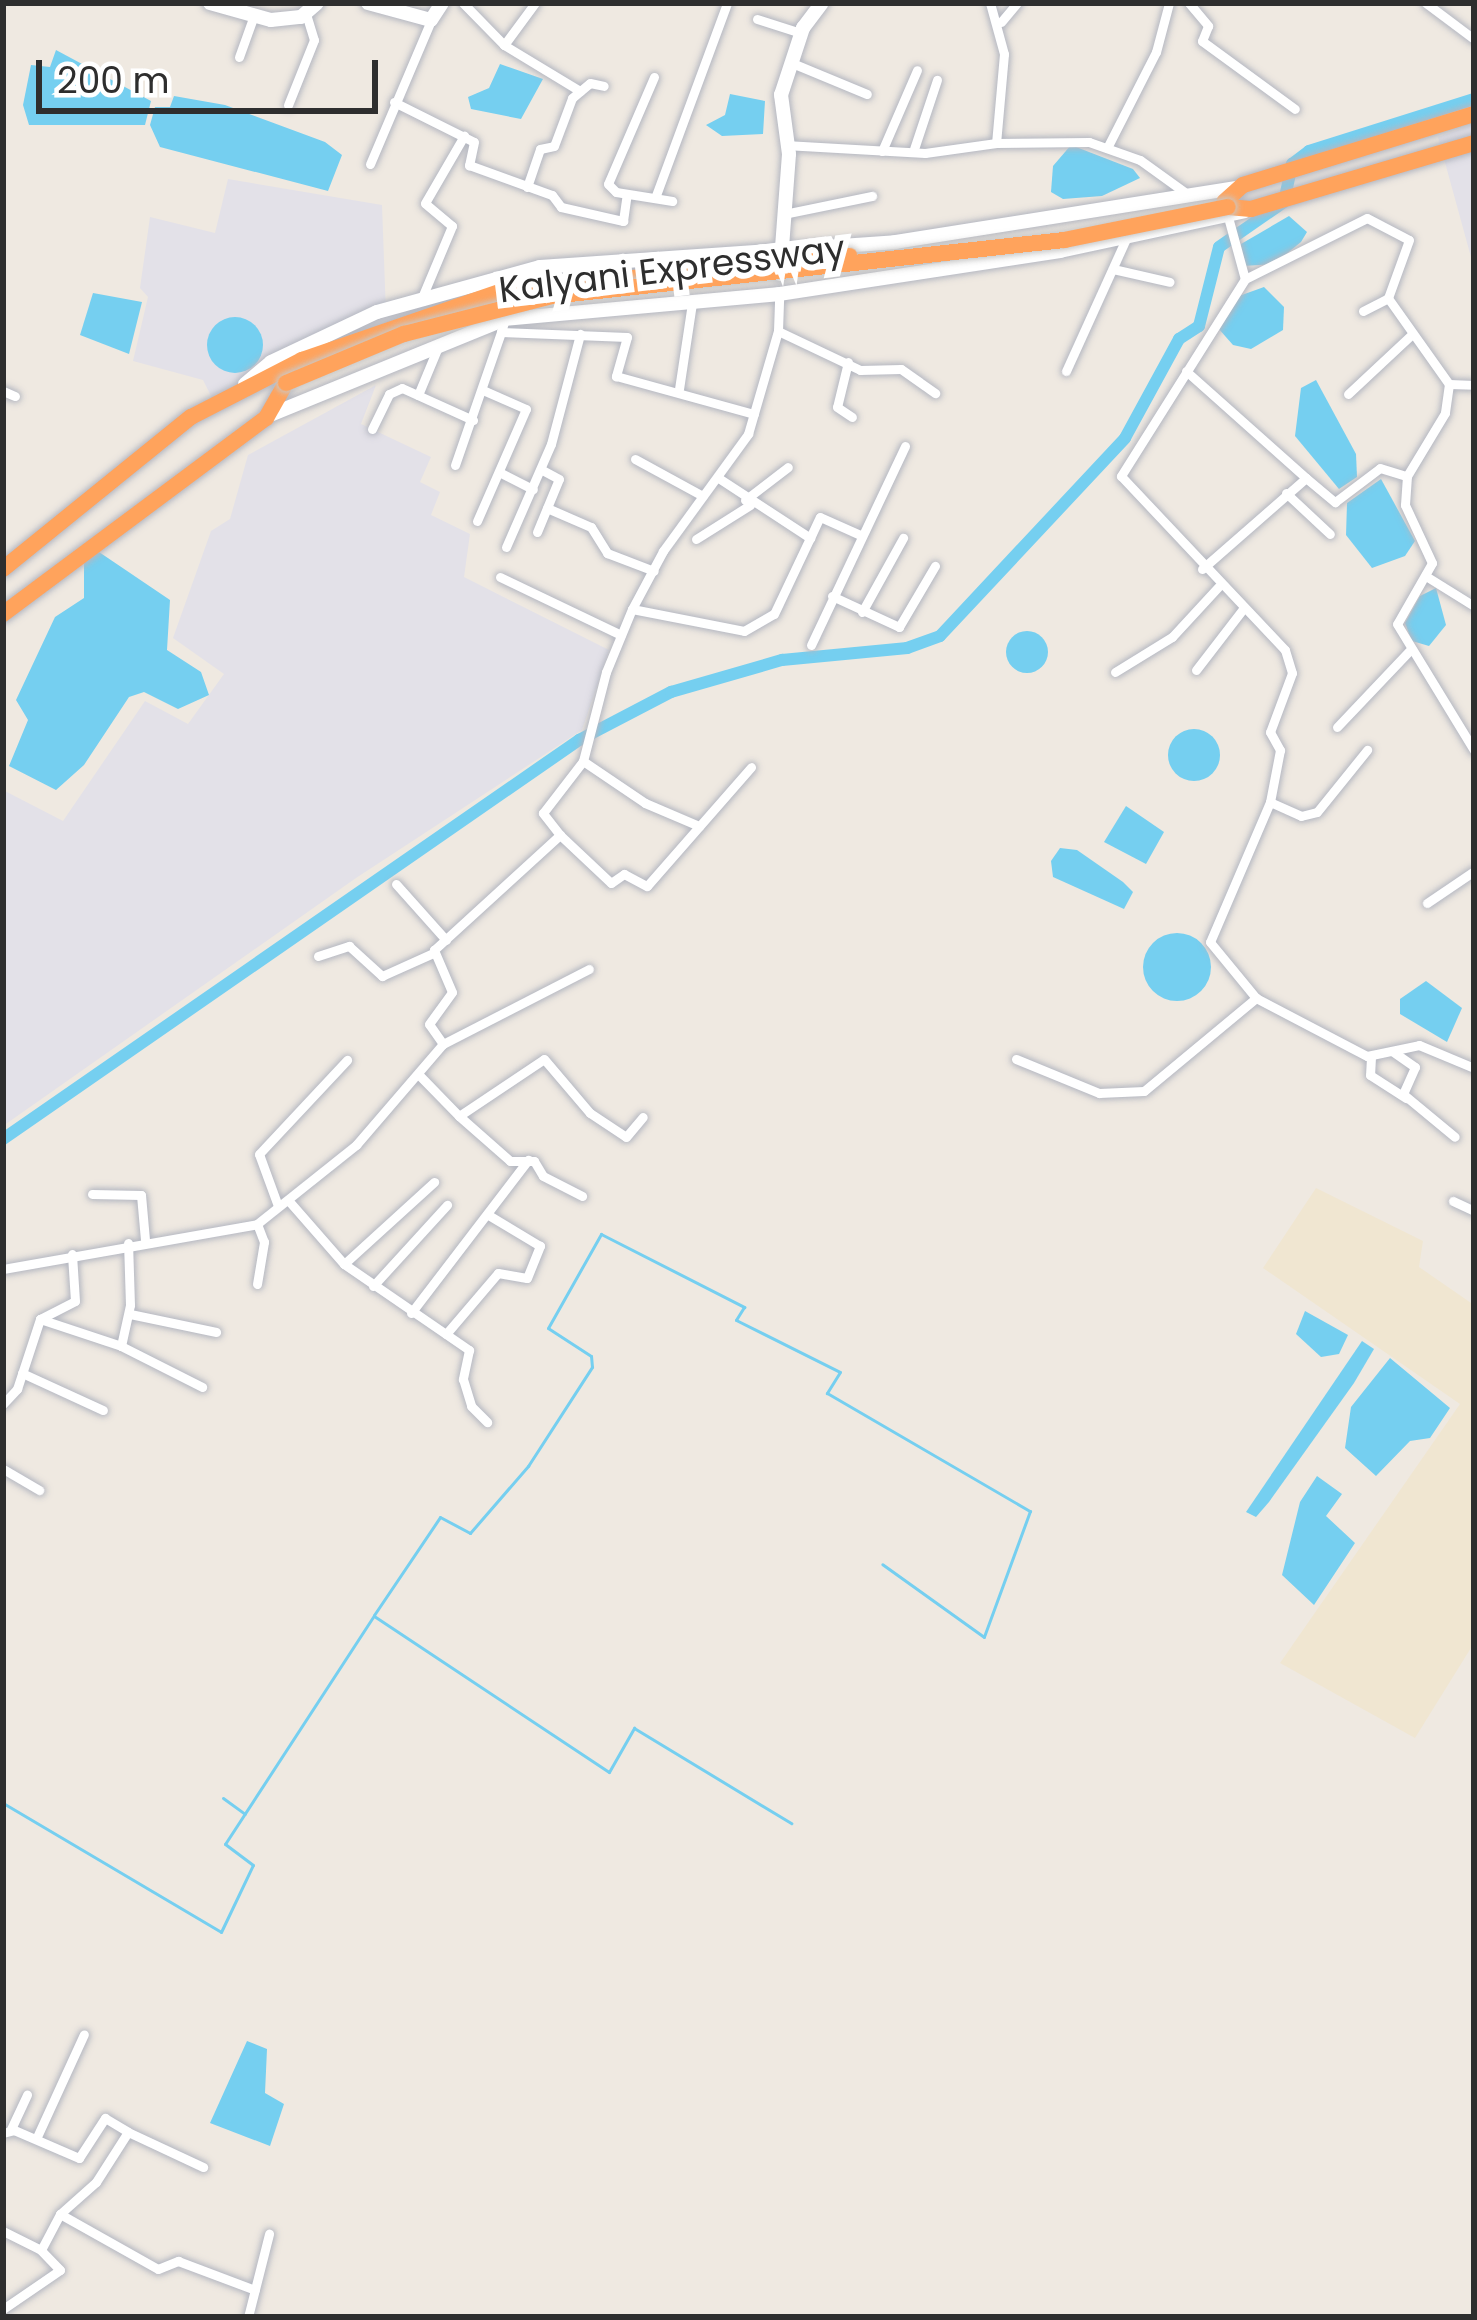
<!DOCTYPE html>
<style>
body{margin:0}
#map{position:relative;width:1477px;height:2320px;overflow:hidden;background:#efe9e1;font-family:Poppins,sans-serif}
div>[style]{position:absolute}
.industrial>*{inset:0;background:#e3e1e8}
.education>*{inset:0;background:#f0e6d1}
.water>*{inset:0;background:#75cff0}
.round{border-radius:50%}
.stream>*{height:3px;margin:-1.5px;padding:0 1.5px;transform-origin:1.5px;border-radius:1.5px;background:#75cff0}
.canal>*{height:12px;margin:-6px;padding:0 6px;transform-origin:6px;border-radius:6px;background:#75cff0}
.roads{filter:drop-shadow(0 0 3px #b4b7c1) drop-shadow(0 0 3px #b4b7c1)}
.street>*{height:9px;margin:-4.5px;padding:0 4.5px;transform-origin:4.5px;border-radius:4.5px;background:#fff}
.secondary>*{height:14px;margin:-7px;padding:0 7px;transform-origin:7px;border-radius:7px;background:#fff}
.highway>*{height:16px;margin:-8px;padding:0 8px;transform-origin:8px;border-radius:8px;background:#ffa35c}
.bridges{filter:drop-shadow(0 0 3px #c9c9c9) drop-shadow(0 0 3px #c9c9c9)}
.highway-bridge>*{height:16px;margin:-8px;padding:0 8px;transform-origin:8px;border-radius:8px;background:#ffa35c}
span{translate:-50% -50%;white-space:nowrap;text-align:center;line-height:1.15;-webkit-text-stroke:12px #fff;paint-order:stroke}
.street-label{font-size:36px;color:#2e2e2e}
.frame{position:absolute;inset:0;border:6px solid #2e2e2e;pointer-events:none}
.scale{position:absolute;left:36px;top:60px;width:342px;height:54px;box-sizing:border-box;border:6px solid #2e2e2e;border-top:0;padding-left:15px;font-size:36px;line-height:42px;white-space:nowrap;color:#2e2e2e;-webkit-text-stroke:9px #fff;paint-order:stroke}
</style>
<div id="map">
<div class="industrial">
<div style="clip-path:polygon(1474px 124px,1474px 268px,1438px 137px)"></div>
<div style="clip-path:polygon(228px 179px,382px 205px,386px 314px,215px 404px,203px 380px,133px 361px,148px 297px,140px 288px,150px 217px,215px 233px)"></div>
<div style="clip-path:polygon(376px 385px,361px 424px,431px 457px,420px 482px,440px 492px,431px 515px,470px 534px,464px 577px,609px 650px,582px 730px,356px 878px,3px 1126px,3px 790px,63px 821px,145px 701px,188px 724px,224px 674px,173px 638px,211px 531px,230px 519px,248px 455px)"></div>
</div>
<div class="education">
<div style="clip-path:polygon(1316px 1188px,1423px 1241px,1419px 1267px,1474px 1305px,1474px 1643px,1415px 1738px,1280px 1663px,1460px 1404px,1263px 1268px)"></div>
</div>
<div class="water">
<div style="clip-path:polygon(56px 50px,151px 101px,145px 125px,29px 125px,23px 105px,31px 65px,50px 67px)"></div>
<div style="clip-path:polygon(500px 64px,543px 79px,521px 119px,471px 109px,468px 97px,489px 88px)"></div>
<div style="clip-path:polygon(730px 94px,765px 101px,763px 134px,722px 136px,706px 125px,725px 115px)"></div>
<div style="clip-path:polygon(174px 96px,225px 105px,325px 142px,342px 155px,328px 191px,160px 147px,150px 125px,155px 107px,170px 107px)"></div>
<div style="clip-path:polygon(1071px 145px,1133px 169px,1140px 178px,1102px 196px,1063px 199px,1051px 192px,1053px 166px)"></div>
<div style="clip-path:polygon(1289px 216px,1307px 232px,1301px 242px,1274px 264px,1243px 266px,1241px 244px)"></div>
<div style="clip-path:polygon(1264px 287px,1284px 307px,1283px 330px,1251px 349px,1233px 345px,1218px 328px,1239px 296px)"></div>
<div style="clip-path:polygon(93px 293px,142px 302px,129px 354px,80px 335px)"></div>
<div class="round" style="left:207px;top:317px;width:56px;height:56px"></div>
<div style="clip-path:polygon(1316px 380px,1356px 454px,1357px 477px,1339px 489px,1295px 436px,1301px 388px)"></div>
<div style="clip-path:polygon(1381px 479px,1415px 541px,1405px 556px,1372px 568px,1346px 535px,1347px 503px)"></div>
<div style="clip-path:polygon(99px 552px,170px 600px,167px 650px,201px 672px,209px 695px,178px 709px,144px 692px,129px 697px,84px 765px,56px 790px,9px 766px,28px 720px,16px 700px,55px 617px,84px 598px,84px 562px)"></div>
<div style="clip-path:polygon(1436px 588px,1446px 625px,1429px 646px,1412px 641px,1405px 623px,1420px 596px)"></div>
<div class="round" style="left:1006px;top:631px;width:42px;height:42px"></div>
<div class="round" style="left:1168px;top:729px;width:52px;height:52px"></div>
<div style="clip-path:polygon(1126px 806px,1164px 832px,1146px 864px,1104px 842px)"></div>
<div style="clip-path:polygon(1060px 848px,1077px 850px,1123px 882px,1133px 892px,1124px 909px,1053px 877px,1051px 861px)"></div>
<div class="round" style="left:1143px;top:933px;width:68px;height:68px"></div>
<div style="clip-path:polygon(1426px 981px,1462px 1008px,1447px 1042px,1400px 1014px,1400px 999px)"></div>
<div style="clip-path:polygon(1305px 1311px,1348px 1335px,1339px 1354px,1321px 1357px,1296px 1334px)"></div>
<div style="clip-path:polygon(1362px 1341px,1374px 1349px,1354px 1383px,1269px 1502px,1256px 1517px,1246px 1512px)"></div>
<div style="clip-path:polygon(1390px 1358px,1450px 1408px,1430px 1438px,1410px 1441px,1376px 1476px,1345px 1448px,1351px 1407px)"></div>
<div style="clip-path:polygon(1317px 1476px,1342px 1494px,1326px 1516px,1355px 1543px,1314px 1605px,1282px 1575px,1300px 1502px)"></div>
<div style="clip-path:polygon(247px 2041px,267px 2049px,265px 2093px,284px 2104px,270px 2146px,210px 2123px)"></div>
</div>
<div class="stream">
<div style="left:374px;top:1616px;width:282px;rotate:33.6deg"></div>
<div style="left:609px;top:1772px;width:51px;rotate:-60.4deg"></div>
<div style="left:634px;top:1728px;width:184px;rotate:31.2deg"></div>
<div style="left:223px;top:1798px;width:27px;rotate:36deg"></div>
<div style="left:3px;top:1803px;width:253px;rotate:30.6deg"></div>
<div style="left:221px;top:1932px;width:74px;rotate:-64.5deg"></div>
<div style="left:253px;top:1865px;width:35px;rotate:-143deg"></div>
<div style="left:225px;top:1844px;width:273px;rotate:-56.9deg"></div>
<div style="left:374px;top:1615px;width:118px;rotate:-56deg"></div>
<div style="left:440px;top:1517px;width:34px;rotate:28deg"></div>
<div style="left:470px;top:1533px;width:89px;rotate:-49.1deg"></div>
<div style="left:528px;top:1466px;width:118px;rotate:-57.1deg"></div>
<div style="left:592px;top:1367px;width:11px;rotate:-95deg"></div>
<div style="left:591px;top:1356px;width:51px;rotate:-146.9deg"></div>
<div style="left:548px;top:1328px;width:108px;rotate:-60.6deg"></div>
<div style="left:601px;top:1234px;width:161px;rotate:27deg"></div>
<div style="left:744px;top:1307px;width:15px;rotate:122deg"></div>
<div style="left:736px;top:1320px;width:116px;rotate:26.6deg"></div>
<div style="left:840px;top:1372px;width:25px;rotate:122deg"></div>
<div style="left:827px;top:1393px;width:235px;rotate:30.2deg"></div>
<div style="left:1030px;top:1511px;width:134px;rotate:110.1deg"></div>
<div style="left:984px;top:1637px;width:125px;rotate:-144.4deg"></div>
</div>
<div class="canal">
<div style="left:3px;top:1139px;width:701px;rotate:-34.71deg"></div>
<div style="left:579px;top:740px;width:104px;rotate:-27.6deg"></div>
<div style="left:671px;top:692px;width:116px;rotate:-16.1deg"></div>
<div style="left:782px;top:660px;width:126px;rotate:-5.5deg"></div>
<div style="left:907px;top:648px;width:35px;rotate:-20deg"></div>
<div style="left:940px;top:636px;width:271px;rotate:-46.9deg"></div>
<div style="left:1125px;top:438px;width:113px;rotate:-61.4deg"></div>
<div style="left:1179px;top:339px;width:24px;rotate:-33deg"></div>
<div style="left:1199px;top:326px;width:81px;rotate:-75.8deg"></div>
<div style="left:1219px;top:247px;width:79px;rotate:-34.7deg"></div>
<div style="left:1284px;top:202px;width:39px;rotate:-78deg"></div>
<div style="left:1292px;top:164px;width:21px;rotate:-37deg"></div>
<div style="left:1309px;top:151px;width:173px;rotate:-17.5deg"></div>
</div>
<div class="roads">
<div class="street">
<div style="left:463px;top:3px;width:59px;rotate:45.7deg"></div>
<div style="left:504px;top:45px;width:89px;rotate:31.2deg"></div>
<div style="left:990px;top:3px;width:53px;rotate:74.6deg"></div>
<div style="left:1004px;top:54px;width:89px;rotate:95.1deg"></div>
<div style="left:996px;top:143px;width:93px;rotate:-0.6deg"></div>
<div style="left:1089px;top:142px;width:54px;rotate:19.4deg"></div>
<div style="left:1140px;top:160px;width:62px;rotate:35.8deg"></div>
<div style="left:1189px;top:3px;width:30px;rotate:50deg"></div>
<div style="left:1208px;top:26px;width:16px;rotate:112deg"></div>
<div style="left:1202px;top:41px;width:115px;rotate:36.2deg"></div>
<div style="left:1426px;top:3px;width:60px;rotate:36.9deg"></div>
<div style="left:757px;top:19px;width:46px;rotate:17.7deg"></div>
<div style="left:1001px;top:22px;width:25px;rotate:-50deg"></div>
<div style="left:504px;top:45px;width:52px;rotate:-53.6deg"></div>
<div style="left:239px;top:57px;width:41px;rotate:-70.3deg"></div>
<div style="left:792px;top:63px;width:81px;rotate:22.5deg"></div>
<div style="left:654px;top:77px;width:116px;rotate:113.3deg"></div>
<div style="left:608px;top:184px;width:11px;rotate:45deg"></div>
<div style="left:616px;top:192px;width:57px;rotate:9.1deg"></div>
<div style="left:394px;top:102px;width:89px;rotate:26.6deg"></div>
<div style="left:474px;top:142px;width:24px;rotate:102deg"></div>
<div style="left:469px;top:165px;width:88px;rotate:19.9deg"></div>
<div style="left:552px;top:195px;width:15px;rotate:53deg"></div>
<div style="left:561px;top:207px;width:64px;rotate:12.7deg"></div>
<div style="left:623px;top:221px;width:27px;rotate:-82deg"></div>
<div style="left:288px;top:105px;width:70px;rotate:-68.2deg"></div>
<div style="left:314px;top:40px;width:28px;rotate:-107deg"></div>
<div style="left:785px;top:145px;width:140px;rotate:3.3deg"></div>
<div style="left:925px;top:153px;width:72px;rotate:-8deg"></div>
<div style="left:1107px;top:148px;width:108px;rotate:-63deg"></div>
<div style="left:1156px;top:52px;width:51px;rotate:-75.1deg"></div>
<div style="left:882px;top:151px;width:88px;rotate:-66.6deg"></div>
<div style="left:913px;top:152px;width:76px;rotate:-71.6deg"></div>
<div style="left:370px;top:164px;width:156px;rotate:-67deg"></div>
<div style="left:527px;top:187px;width:40px;rotate:-71.1deg"></div>
<div style="left:540px;top:149px;width:14px;rotate:-12deg"></div>
<div style="left:554px;top:146px;width:51px;rotate:-69.4deg"></div>
<div style="left:572px;top:98px;width:23px;rotate:-40deg"></div>
<div style="left:590px;top:83px;width:14px;rotate:12deg"></div>
<div style="left:655px;top:198px;width:208px;rotate:-69.7deg"></div>
<div style="left:784px;top:214px;width:90px;rotate:-11.6deg"></div>
<div style="left:1228px;top:217px;width:64px;rotate:74.7deg"></div>
<div style="left:1245px;top:279px;width:136px;rotate:-26.6deg"></div>
<div style="left:1367px;top:218px;width:47px;rotate:27.6deg"></div>
<div style="left:1409px;top:240px;width:62px;rotate:109.9deg"></div>
<div style="left:1388px;top:298px;width:105px;rotate:54.7deg"></div>
<div style="left:1449px;top:384px;width:29px;rotate:98deg"></div>
<div style="left:1445px;top:413px;width:74px;rotate:121.1deg"></div>
<div style="left:1407px;top:476px;width:29px;rotate:94deg"></div>
<div style="left:1405px;top:505px;width:64px;rotate:65deg"></div>
<div style="left:1432px;top:563px;width:70px;rotate:119.8deg"></div>
<div style="left:1397px;top:624px;width:148px;rotate:58.6deg"></div>
<div style="left:1113px;top:269px;width:58px;rotate:12.8deg"></div>
<div style="left:1245px;top:279px;width:233px;rotate:122.2deg"></div>
<div style="left:1121px;top:476px;width:239px;rotate:46.7deg"></div>
<div style="left:1285px;top:650px;width:24px;rotate:73deg"></div>
<div style="left:1292px;top:673px;width:63px;rotate:110.4deg"></div>
<div style="left:1270px;top:732px;width:21px;rotate:61deg"></div>
<div style="left:1280px;top:750px;width:53px;rotate:100.9deg"></div>
<div style="left:1270px;top:802px;width:152px;rotate:113.2deg"></div>
<div style="left:1210px;top:942px;width:72px;rotate:50.6deg"></div>
<div style="left:1256px;top:998px;width:125px;rotate:27.6deg"></div>
<div style="left:1367px;top:1056px;width:53px;rotate:-11.9deg"></div>
<div style="left:1419px;top:1045px;width:60px;rotate:22.7deg"></div>
<div style="left:423px;top:295px;width:75px;rotate:-67.2deg"></div>
<div style="left:452px;top:226px;width:35px;rotate:-140deg"></div>
<div style="left:425px;top:203px;width:78px;rotate:-59.8deg"></div>
<div style="left:1363px;top:311px;width:28px;rotate:-27deg"></div>
<div style="left:505px;top:319px;width:14px;rotate:107deg"></div>
<div style="left:501px;top:332px;width:126px;rotate:2.3deg"></div>
<div style="left:627px;top:337px;width:41px;rotate:105.8deg"></div>
<div style="left:616px;top:376px;width:143px;rotate:15.4deg"></div>
<div style="left:778px;top:331px;width:91px;rotate:25.4deg"></div>
<div style="left:860px;top:370px;width:41px;rotate:-1.4deg"></div>
<div style="left:901px;top:369px;width:42px;rotate:35.2deg"></div>
<div style="left:848px;top:362px;width:46px;rotate:103.7deg"></div>
<div style="left:837px;top:407px;width:18px;rotate:34deg"></div>
<div style="left:1066px;top:371px;width:145px;rotate:-65.6deg"></div>
<div style="left:1186px;top:371px;width:161px;rotate:41.7deg"></div>
<div style="left:1449px;top:384px;width:25px;rotate:2deg"></div>
<div style="left:679px;top:389px;width:87px;rotate:-81.4deg"></div>
<div style="left:3px;top:391px;width:13px;rotate:23deg"></div>
<div style="left:1348px;top:394px;width:85px;rotate:-43.1deg"></div>
<div style="left:418px;top:395px;width:52px;rotate:-67.4deg"></div>
<div style="left:372px;top:429px;width:39px;rotate:-64deg"></div>
<div style="left:389px;top:394px;width:14px;rotate:-25deg"></div>
<div style="left:402px;top:388px;width:78px;rotate:24.3deg"></div>
<div style="left:635px;top:459px;width:77px;rotate:28.6deg"></div>
<div style="left:455px;top:465px;width:141px;rotate:-70.9deg"></div>
<div style="left:499px;top:472px;width:38px;rotate:27deg"></div>
<div style="left:720px;top:479px;width:108px;rotate:33.2deg"></div>
<div style="left:810px;top:538px;width:23px;rotate:-65deg"></div>
<div style="left:820px;top:517px;width:42px;rotate:24.1deg"></div>
<div style="left:1286px;top:493px;width:60px;rotate:43deg"></div>
<div style="left:745px;top:500px;width:54px;rotate:-37.5deg"></div>
<div style="left:547px;top:508px;width:48px;rotate:23.4deg"></div>
<div style="left:591px;top:527px;width:31px;rotate:58deg"></div>
<div style="left:607px;top:553px;width:50px;rotate:21deg"></div>
<div style="left:477px;top:521px;width:122px;rotate:-66.4deg"></div>
<div style="left:526px;top:409px;width:47px;rotate:-156.2deg"></div>
<div style="left:537px;top:532px;width:57px;rotate:-67.5deg"></div>
<div style="left:559px;top:479px;width:19px;rotate:-152deg"></div>
<div style="left:696px;top:539px;width:64px;rotate:-32.2deg"></div>
<div style="left:506px;top:547px;width:112px;rotate:-66.4deg"></div>
<div style="left:551px;top:444px;width:114px;rotate:-75.2deg"></div>
<div style="left:1202px;top:569px;width:138px;rotate:-41.2deg"></div>
<div style="left:1306px;top:478px;width:38px;rotate:40deg"></div>
<div style="left:1335px;top:502px;width:56px;rotate:-37.1deg"></div>
<div style="left:1380px;top:468px;width:28px;rotate:17deg"></div>
<div style="left:500px;top:577px;width:134px;rotate:25.6deg"></div>
<div style="left:1429px;top:578px;width:53px;rotate:31.9deg"></div>
<div style="left:832px;top:596px;width:74px;rotate:24.8deg"></div>
<div style="left:899px;top:627px;width:71px;rotate:-59.5deg"></div>
<div style="left:632px;top:609px;width:114px;rotate:11.1deg"></div>
<div style="left:744px;top:631px;width:34px;rotate:-30deg"></div>
<div style="left:774px;top:614px;width:84px;rotate:-64.7deg"></div>
<div style="left:862px;top:612px;width:85px;rotate:-61deg"></div>
<div style="left:811px;top:645px;width:220px;rotate:-64.7deg"></div>
<div style="left:1196px;top:670px;width:77px;rotate:-52.4deg"></div>
<div style="left:1115px;top:672px;width:67px;rotate:-31.6deg"></div>
<div style="left:1172px;top:637px;width:69px;rotate:-47.3deg"></div>
<div style="left:1337px;top:727px;width:106px;rotate:-46.5deg"></div>
<div style="left:583px;top:761px;width:75px;rotate:34.1deg"></div>
<div style="left:645px;top:803px;width:59px;rotate:23.1deg"></div>
<div style="left:1270px;top:802px;width:34px;rotate:24deg"></div>
<div style="left:1301px;top:816px;width:16px;rotate:-14deg"></div>
<div style="left:1317px;top:812px;width:80px;rotate:-51.1deg"></div>
<div style="left:560px;top:835px;width:70px;rotate:43.3deg"></div>
<div style="left:611px;top:883px;width:16px;rotate:-35deg"></div>
<div style="left:624px;top:874px;width:26px;rotate:28deg"></div>
<div style="left:647px;top:886px;width:158px;rotate:-48.8deg"></div>
<div style="left:396px;top:884px;width:75px;rotate:48.2deg"></div>
<div style="left:1427px;top:903px;width:57px;rotate:-34.2deg"></div>
<div style="left:318px;top:956px;width:33px;rotate:-18deg"></div>
<div style="left:349px;top:946px;width:45px;rotate:42.3deg"></div>
<div style="left:382px;top:976px;width:54px;rotate:-24.2deg"></div>
<div style="left:443px;top:1044px;width:164px;rotate:-27.2deg"></div>
<div style="left:1392px;top:1051px;width:28px;rotate:35deg"></div>
<div style="left:1415px;top:1067px;width:30px;rotate:114deg"></div>
<div style="left:1403px;top:1094px;width:67px;rotate:39.6deg"></div>
<div style="left:1371px;top:1057px;width:18px;rotate:93deg"></div>
<div style="left:1370px;top:1075px;width:43px;rotate:32.6deg"></div>
<div style="left:1016px;top:1059px;width:90px;rotate:22.3deg"></div>
<div style="left:1099px;top:1093px;width:45px;rotate:-2.5deg"></div>
<div style="left:1144px;top:1091px;width:146px;rotate:-39.7deg"></div>
<div style="left:420px;top:1076px;width:56px;rotate:45.7deg"></div>
<div style="left:459px;top:1116px;width:102px;rotate:-33.8deg"></div>
<div style="left:544px;top:1059px;width:71px;rotate:49.6deg"></div>
<div style="left:590px;top:1113px;width:43px;rotate:33.7deg"></div>
<div style="left:626px;top:1137px;width:26px;rotate:-50deg"></div>
<div style="left:459px;top:1116px;width:68px;rotate:41.4deg"></div>
<div style="left:510px;top:1161px;width:24px"></div>
<div style="left:534px;top:1161px;width:17px;rotate:59deg"></div>
<div style="left:543px;top:1176px;width:44px;rotate:27.1deg"></div>
<div style="left:92px;top:1194px;width:49px;rotate:1.2deg"></div>
<div style="left:141px;top:1195px;width:45px;rotate:84.9deg"></div>
<div style="left:288px;top:1200px;width:85px;rotate:48.8deg"></div>
<div style="left:344px;top:1264px;width:152px;rotate:34.5deg"></div>
<div style="left:469px;top:1350px;width:30px;rotate:102deg"></div>
<div style="left:463px;top:1379px;width:28px;rotate:73deg"></div>
<div style="left:471px;top:1406px;width:23px;rotate:45deg"></div>
<div style="left:1453px;top:1201px;width:23px;rotate:25deg"></div>
<div style="left:278px;top:1206px;width:55px;rotate:-110.1deg"></div>
<div style="left:259px;top:1154px;width:129px;rotate:-46.9deg"></div>
<div style="left:344px;top:1264px;width:122px;rotate:-42.3deg"></div>
<div style="left:3px;top:1269px;width:258px;rotate:-10deg"></div>
<div style="left:257px;top:1284px;width:43px;rotate:-80.5deg"></div>
<div style="left:264px;top:1242px;width:19px;rotate:-111deg"></div>
<div style="left:257px;top:1224px;width:127px;rotate:-38.6deg"></div>
<div style="left:356px;top:1145px;width:133px;rotate:-49.3deg"></div>
<div style="left:443px;top:1044px;width:24px;rotate:-125deg"></div>
<div style="left:429px;top:1024px;width:39px;rotate:-54deg"></div>
<div style="left:452px;top:992px;width:46px;rotate:-113.2deg"></div>
<div style="left:434px;top:950px;width:171px;rotate:-42.4deg"></div>
<div style="left:560px;top:835px;width:28px;rotate:-128deg"></div>
<div style="left:543px;top:813px;width:66px;rotate:-52.4deg"></div>
<div style="left:583px;top:761px;width:92px;rotate:-75.5deg"></div>
<div style="left:606px;top:672px;width:68px;rotate:-67.6deg"></div>
<div style="left:632px;top:609px;width:66px;rotate:-61.9deg"></div>
<div style="left:663px;top:551px;width:145px;rotate:-54deg"></div>
<div style="left:748px;top:434px;width:107px;rotate:-73.8deg"></div>
<div style="left:778px;top:331px;width:37px;rotate:-88deg"></div>
<div style="left:373px;top:1286px;width:110px;rotate:-47.6deg"></div>
<div style="left:411px;top:1313px;width:193px;rotate:-52.6deg"></div>
<div style="left:130px;top:1314px;width:88px;rotate:11.8deg"></div>
<div style="left:40px;top:1319px;width:39px;rotate:-27deg"></div>
<div style="left:75px;top:1301px;width:47px;rotate:-93.7deg"></div>
<div style="left:446px;top:1334px;width:80px;rotate:-49.6deg"></div>
<div style="left:498px;top:1273px;width:29px;rotate:10deg"></div>
<div style="left:527px;top:1278px;width:35px;rotate:-68deg"></div>
<div style="left:540px;top:1246px;width:58px;rotate:-149deg"></div>
<div style="left:121px;top:1346px;width:42px;rotate:-77.6deg"></div>
<div style="left:130px;top:1305px;width:62px;rotate:-91.8deg"></div>
<div style="left:22px;top:1373px;width:89px;rotate:24.6deg"></div>
<div style="left:3px;top:1404px;width:21px;rotate:-47deg"></div>
<div style="left:17px;top:1389px;width:74px;rotate:-71.8deg"></div>
<div style="left:40px;top:1319px;width:85px;rotate:18.4deg"></div>
<div style="left:121px;top:1346px;width:91px;rotate:26.8deg"></div>
<div style="left:3px;top:1469px;width:42px;rotate:30.3deg"></div>
<div style="left:11px;top:2129px;width:38px;rotate:-65deg"></div>
<div style="left:3px;top:2133px;width:11px;rotate:-15deg"></div>
<div style="left:14px;top:2130px;width:71px;rotate:23.3deg"></div>
<div style="left:79px;top:2158px;width:48px;rotate:-57deg"></div>
<div style="left:105px;top:2118px;width:27px;rotate:31deg"></div>
<div style="left:36px;top:2139px;width:115px;rotate:-65.4deg"></div>
<div style="left:60px;top:2214px;width:112px;rotate:29.3deg"></div>
<div style="left:158px;top:2269px;width:22px;rotate:-22deg"></div>
<div style="left:178px;top:2261px;width:82px;rotate:20.6deg"></div>
<div style="left:3px;top:2231px;width:42px;rotate:26.6deg"></div>
<div style="left:3px;top:2309px;width:69px;rotate:-34.4deg"></div>
<div style="left:60px;top:2270px;width:28px;rotate:-134deg"></div>
<div style="left:41px;top:2250px;width:41px;rotate:-62.2deg"></div>
<div style="left:60px;top:2214px;width:48px;rotate:-41.6deg"></div>
<div style="left:96px;top:2182px;width:59px;rotate:-57.4deg"></div>
<div style="left:128px;top:2132px;width:83px;rotate:25deg"></div>
<div style="left:248px;top:2317px;width:86px;rotate:-75.8deg"></div>
</div>
<div class="secondary">
<div style="left:210px;top:3px;width:63px;rotate:15.6deg"></div>
<div style="left:271px;top:20px;width:30px;rotate:-6deg"></div>
<div style="left:301px;top:17px;width:21px;rotate:-41deg"></div>
<div style="left:368px;top:3px;width:65px;rotate:15.1deg"></div>
<div style="left:431px;top:20px;width:20px;rotate:-57deg"></div>
<div style="left:780px;top:274px;width:120px;rotate:-85.7deg"></div>
<div style="left:789px;top:154px;width:60px;rotate:-97.7deg"></div>
<div style="left:781px;top:95px;width:71px;rotate:-71.8deg"></div>
<div style="left:803px;top:28px;width:31px;rotate:-53deg"></div>
<div style="left:245px;top:384px;width:34px;rotate:-40deg"></div>
<div style="left:271px;top:362px;width:117px;rotate:-25.3deg"></div>
<div style="left:377px;top:312px;width:169px;rotate:-15.4deg"></div>
<div style="left:540px;top:267px;width:356px;rotate:-4deg"></div>
<div style="left:895px;top:242px;width:345px;rotate:-9deg"></div>
<div style="left:270px;top:415px;width:254px;rotate:-22.2deg"></div>
<div style="left:505px;top:319px;width:275px;rotate:-5.2deg"></div>
<div style="left:779px;top:294px;width:284px;rotate:-8.7deg"></div>
<div style="left:1060px;top:251px;width:189px;rotate:-12.2deg"></div>
</div>
<div class="highway">
<div style="left:1224px;top:202px;width:25px;rotate:-42deg"></div>
<div style="left:1243px;top:185px;width:242px;rotate:-17.1deg"></div>
<div style="left:1228px;top:207px;width:23px;rotate:5deg"></div>
<div style="left:1251px;top:209px;width:233px;rotate:-16.5deg"></div>
<div style="left:3px;top:569px;width:242px;rotate:-39deg"></div>
<div style="left:191px;top:417px;width:125px;rotate:-27.2deg"></div>
<div style="left:302px;top:360px;width:212px;rotate:-19deg"></div>
<div style="left:502px;top:291px;width:260px;rotate:-5.7deg"></div>
<div style="left:3px;top:614px;width:328px;rotate:-36.7deg"></div>
<div style="left:266px;top:418px;width:40px;rotate:-60.3deg"></div>
</div>
</div>
<div class="bridges">
<div class="highway-bridge">
<div style="left:761px;top:265px;width:89px;rotate:-5.8deg"></div>
<div style="left:286px;top:383px;width:128px;rotate:-22.6deg"></div>
<div style="left:404px;top:334px;width:153px;rotate:-14.4deg"></div>
<div style="left:552px;top:296px;width:515px;rotate:-6.24deg"></div>
<div style="left:1064px;top:240px;width:167px;rotate:-11.4deg"></div>
</div>
</div>
<div class="street-label">
<span style="left:672px;top:269px;rotate:-7deg">Kalyani Expressway</span>
</div>
<div class="frame"></div>
<div class="scale">200 m</div>
</div>
